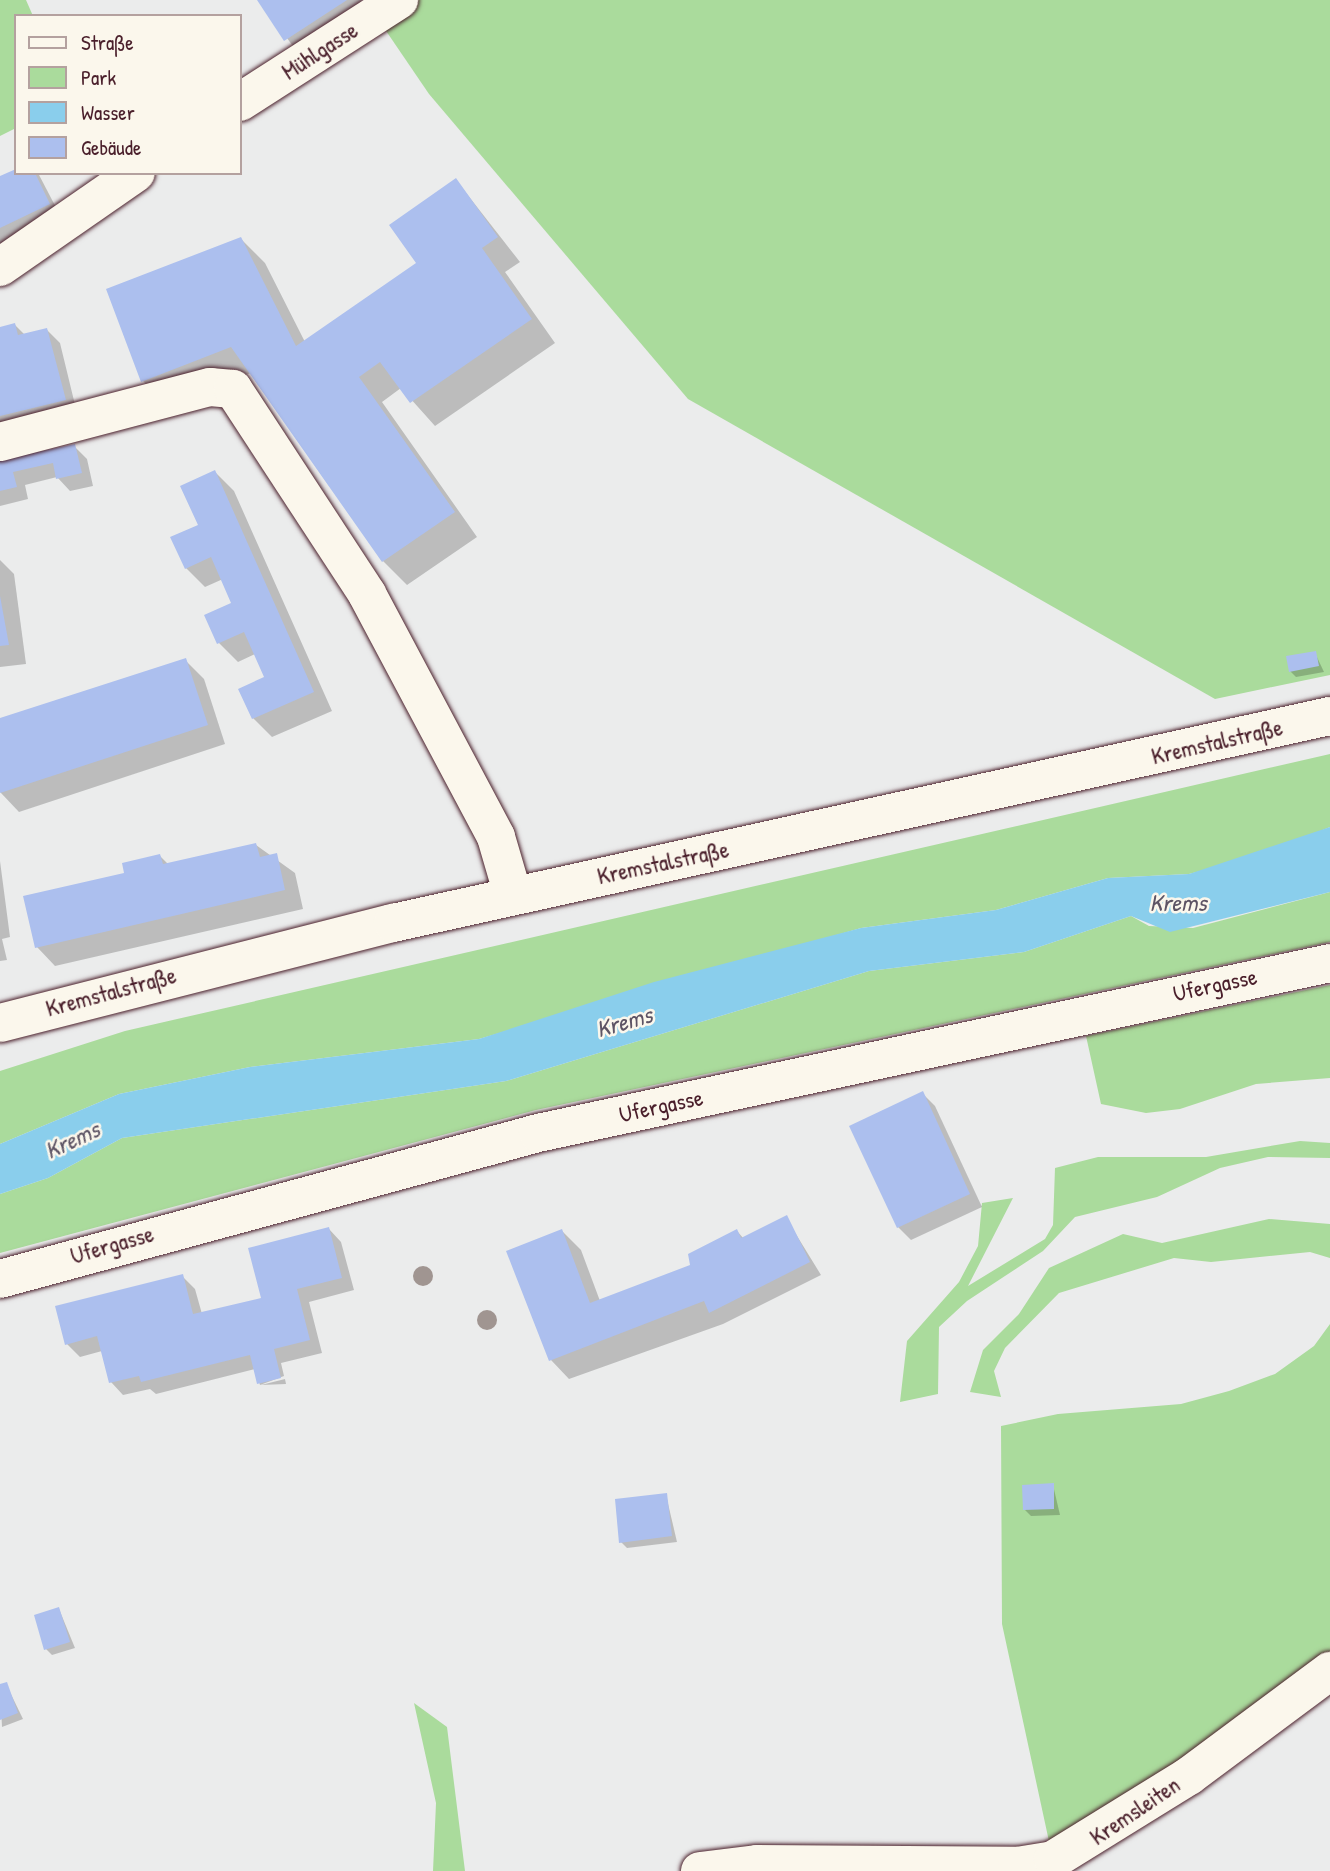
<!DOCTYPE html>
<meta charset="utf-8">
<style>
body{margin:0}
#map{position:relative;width:1330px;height:1871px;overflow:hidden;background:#ebecec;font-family:"Patrick Hand",sans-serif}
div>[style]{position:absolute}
.green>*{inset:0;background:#aadb9c}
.water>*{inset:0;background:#8aceec}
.shadow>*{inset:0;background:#0003}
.building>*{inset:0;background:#acbfee}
.roads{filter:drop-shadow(0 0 2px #4a1f2b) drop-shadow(0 0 2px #4a1f2b)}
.minor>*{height:38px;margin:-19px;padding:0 19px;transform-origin:19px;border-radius:19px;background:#fbf7ec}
.major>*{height:38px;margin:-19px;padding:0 19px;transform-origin:19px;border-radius:19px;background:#fbf7ec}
.trees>*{width:20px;height:20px;margin:-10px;border-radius:50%;background:#a09591}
span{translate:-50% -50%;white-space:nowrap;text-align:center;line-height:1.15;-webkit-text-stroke:5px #fbf7ec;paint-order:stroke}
.street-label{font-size:23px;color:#4a1f2b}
.water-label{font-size:24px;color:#5d5465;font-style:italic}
.legend{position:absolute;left:14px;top:14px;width:228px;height:161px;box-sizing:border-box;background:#fbf7ec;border:2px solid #b4a19f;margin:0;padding:9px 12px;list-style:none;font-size:21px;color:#4a1f2b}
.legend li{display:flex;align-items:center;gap:14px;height:35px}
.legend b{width:35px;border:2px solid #b4a19f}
</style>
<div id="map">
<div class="green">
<div style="clip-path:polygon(0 0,26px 0,33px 16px,16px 16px,16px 128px,0 136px)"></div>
<div style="clip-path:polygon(365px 0,1330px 0,1330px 675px,1215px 699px,688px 399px,429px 94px)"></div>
<div style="clip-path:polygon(1330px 754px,1330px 827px,1262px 855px,1189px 874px,1108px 878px,996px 910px,861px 928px,479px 1039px,250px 1067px,119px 1094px,0 1144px,0 1071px,125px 1031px)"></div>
<div style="clip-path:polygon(1330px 892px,1330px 942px,536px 1110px,0 1253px,0 1194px,48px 1178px,122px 1138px,506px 1081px,869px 971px,1024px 952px,1131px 916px,1149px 926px,1193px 928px)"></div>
<div style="clip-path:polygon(1330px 985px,1330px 1078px,1256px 1084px,1180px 1109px,1146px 1113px,1101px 1104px,1086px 1036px)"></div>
<div style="clip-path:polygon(1300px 1141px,1330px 1143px,1330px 1158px,1268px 1157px,1220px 1168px,1157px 1197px,1075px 1217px,1043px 1251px,967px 1301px,939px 1327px,938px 1394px,900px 1402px,907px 1341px,959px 1282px,978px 1246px,982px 1203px,1013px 1198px,968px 1286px,1045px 1239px,1053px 1225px,1055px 1168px,1098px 1157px,1206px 1157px)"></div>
<div style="clip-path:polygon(1269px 1219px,1330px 1224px,1330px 1258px,1310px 1252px,1211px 1262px,1174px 1258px,1059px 1293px,1005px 1348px,994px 1371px,1001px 1397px,970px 1392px,983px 1350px,1019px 1314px,1049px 1268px,1123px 1234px,1162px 1243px)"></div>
<div style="clip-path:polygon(1330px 1324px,1330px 1653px,1183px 1762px,1050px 1846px,1002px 1624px,1001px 1426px,1058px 1414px,1181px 1404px,1229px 1391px,1275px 1374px,1314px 1346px)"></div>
<div style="clip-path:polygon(414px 1703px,447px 1727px,465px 1871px,433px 1871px,436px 1803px)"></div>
</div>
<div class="water">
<div style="clip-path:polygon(1330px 827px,1330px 892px,1170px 932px,1131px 916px,1024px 952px,869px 971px,506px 1081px,122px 1138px,48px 1178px,0 1194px,0 1144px,119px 1094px,250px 1067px,479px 1039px,654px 982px,861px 928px,996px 910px,1108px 878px,1189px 874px)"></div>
</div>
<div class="shadow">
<div style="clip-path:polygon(259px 0,361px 0,366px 8px,298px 53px)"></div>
<div style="clip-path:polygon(16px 173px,38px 173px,61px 217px,0 247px,0 178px)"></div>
<div style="clip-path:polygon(456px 180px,520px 262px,505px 272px,555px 343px,435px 426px,401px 388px,382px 402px,477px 537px,407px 585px,383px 561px,251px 373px,167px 405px,143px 381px,241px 239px,265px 263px,305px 342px,418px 263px)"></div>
<div style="clip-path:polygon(15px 325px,25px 335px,47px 330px,60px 343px,77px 413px,0 432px,0 342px)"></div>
<div style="clip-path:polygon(74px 446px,87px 459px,93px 486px,70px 491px,57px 477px,25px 485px,28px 499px,0 506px,0 462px)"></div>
<div style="clip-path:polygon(215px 472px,234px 491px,332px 711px,272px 737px,253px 718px,266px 678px,255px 654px,238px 662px,219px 643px,207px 616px,234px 604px,223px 579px,205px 587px,186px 568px)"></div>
<div style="clip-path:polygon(0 560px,14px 574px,26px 664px,0 667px)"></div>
<div style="clip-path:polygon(1315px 653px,1324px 672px,1296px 677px,1290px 671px)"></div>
<div style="clip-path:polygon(185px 660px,204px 679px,225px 744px,19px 812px,1px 793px,0 720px)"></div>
<div style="clip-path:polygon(256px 845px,295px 873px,303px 909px,55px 966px,37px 947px,126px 874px,160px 856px,169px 865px)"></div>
<div style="clip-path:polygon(0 861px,10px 937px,2px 939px,7px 960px,0 961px)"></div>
<div style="clip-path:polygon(922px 1093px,935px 1106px,982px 1207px,911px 1240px,898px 1227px)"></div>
<div style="clip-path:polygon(786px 1218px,821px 1275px,723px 1324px,569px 1379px,551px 1360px,508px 1252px,562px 1231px,581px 1250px,600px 1301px,697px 1274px,737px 1231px,744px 1239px)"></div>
<div style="clip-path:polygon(329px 1229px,341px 1242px,354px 1290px,309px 1302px,322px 1353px,281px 1363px,284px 1376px,260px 1385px,255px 1369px,156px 1394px,150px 1389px,123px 1395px,111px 1382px,102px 1351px,80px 1357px,67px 1344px,182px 1276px,195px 1289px,202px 1314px,263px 1299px)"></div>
<div style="clip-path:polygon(285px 1379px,286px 1384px,261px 1385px)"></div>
<div style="clip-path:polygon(1053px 1485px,1060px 1515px,1031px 1516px,1025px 1510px)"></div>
<div style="clip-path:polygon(666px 1495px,677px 1542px,627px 1548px,621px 1542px)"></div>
<div style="clip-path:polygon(59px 1609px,75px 1648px,52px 1655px,46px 1649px)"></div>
<div style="clip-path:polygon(6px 1684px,23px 1719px,2px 1727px,0 1686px)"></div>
</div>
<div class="building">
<div style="clip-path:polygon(257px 0,347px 0,284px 41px)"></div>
<div style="clip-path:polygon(16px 169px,35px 173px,50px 204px,0 228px,0 176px)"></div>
<div style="clip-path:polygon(456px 178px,498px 237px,482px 248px,532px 319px,410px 403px,380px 362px,359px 377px,455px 512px,382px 562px,231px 347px,141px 382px,106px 289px,241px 237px,296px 346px,416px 263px,389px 225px)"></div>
<div style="clip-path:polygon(15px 323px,18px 335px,47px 328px,66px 400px,0 416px,0 327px)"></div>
<div style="clip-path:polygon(75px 444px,82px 473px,56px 479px,53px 463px,13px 472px,17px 487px,0 491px,0 460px)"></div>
<div style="clip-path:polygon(215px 470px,314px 692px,252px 719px,238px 689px,264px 677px,244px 632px,217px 644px,204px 615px,231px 603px,211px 557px,185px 569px,170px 537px,198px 525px,180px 486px)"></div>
<div style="clip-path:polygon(0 596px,9px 645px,0 646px)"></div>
<div style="clip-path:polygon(1316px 651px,1319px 666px,1289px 672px,1286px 656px)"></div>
<div style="clip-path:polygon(186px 658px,208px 725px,0 793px,0 718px)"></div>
<div style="clip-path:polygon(256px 843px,260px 857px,277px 853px,285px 890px,35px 948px,23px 896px,124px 873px,122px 863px,160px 854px,163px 864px)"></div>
<div style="clip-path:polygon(923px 1091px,970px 1194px,897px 1228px,849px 1126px)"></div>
<div style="clip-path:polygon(787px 1215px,810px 1262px,709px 1313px,704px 1301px,549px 1361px,506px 1251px,562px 1229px,590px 1303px,690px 1265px,688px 1254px,737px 1229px,741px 1238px)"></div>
<div style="clip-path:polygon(329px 1227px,342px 1278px,297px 1289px,310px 1340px,274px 1349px,281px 1378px,257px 1384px,250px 1355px,141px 1382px,139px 1376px,109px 1383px,97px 1336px,65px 1345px,55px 1306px,183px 1274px,193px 1314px,261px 1298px,248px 1248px)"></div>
<div style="clip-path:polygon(1054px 1483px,1054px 1509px,1023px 1510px,1022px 1485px)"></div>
<div style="clip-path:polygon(667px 1493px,672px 1536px,619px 1543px,615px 1499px)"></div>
<div style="clip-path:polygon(59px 1607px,70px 1642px,44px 1650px,34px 1615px)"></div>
<div style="clip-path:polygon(7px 1682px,18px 1713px,0 1720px,0 1684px)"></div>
</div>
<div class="roads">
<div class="minor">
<div style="left:240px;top:102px;width:189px;rotate:-32.7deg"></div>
<div style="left:0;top:267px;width:165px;rotate:-34.7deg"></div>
<div style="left:0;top:442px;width:217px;rotate:-14.7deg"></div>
<div style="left:210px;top:387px;width:23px;rotate:5deg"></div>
<div style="left:233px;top:389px;width:245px;rotate:56.8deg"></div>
<div style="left:367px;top:594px;width:275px;rotate:62deg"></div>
<div style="left:496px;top:837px;width:60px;rotate:73.7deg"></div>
<div style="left:0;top:1279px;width:557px;rotate:-15.18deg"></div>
<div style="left:538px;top:1133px;width:810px;rotate:-12.11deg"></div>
<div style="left:700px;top:1871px;width:57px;rotate:-7deg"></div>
<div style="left:757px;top:1864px;width:260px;rotate:0.4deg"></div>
<div style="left:1017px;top:1866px;width:36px;rotate:-9deg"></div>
<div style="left:1053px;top:1860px;width:160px;rotate:-31.7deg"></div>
<div style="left:1189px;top:1776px;width:176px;rotate:-36.7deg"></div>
</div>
<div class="major">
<div style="left:0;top:1023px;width:406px;rotate:-14.3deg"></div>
<div style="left:393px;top:923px;width:960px;rotate:-12.46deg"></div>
</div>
</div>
<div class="trees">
<div style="left:423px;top:1276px"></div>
<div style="left:487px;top:1320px"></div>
</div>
<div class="street-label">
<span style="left:320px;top:51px;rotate:-33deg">Mühlgasse</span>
<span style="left:1217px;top:742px;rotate:-13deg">Kremstalstraße</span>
<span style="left:663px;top:863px;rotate:-12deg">Kremstalstraße</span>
<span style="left:1215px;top:985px;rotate:-12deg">Ufergasse</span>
<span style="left:111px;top:992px;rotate:-15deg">Kremstalstraße</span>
<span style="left:661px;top:1106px;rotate:-12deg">Ufergasse</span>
<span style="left:112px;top:1245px;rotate:-16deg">Ufergasse</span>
<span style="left:1135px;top:1811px;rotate:-34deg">Kremsleiten</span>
</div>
<div class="water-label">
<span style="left:1178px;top:903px">Krems</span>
<span style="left:624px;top:1022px;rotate:-16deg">Krems</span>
<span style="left:72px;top:1140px;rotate:-25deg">Krems</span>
</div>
<ul class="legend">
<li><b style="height:9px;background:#fbf7ec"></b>Straße</li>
<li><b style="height:19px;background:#aadb9c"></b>Park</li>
<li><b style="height:19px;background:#8aceec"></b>Wasser</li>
<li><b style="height:19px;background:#acbfee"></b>Gebäude</li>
</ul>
</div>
